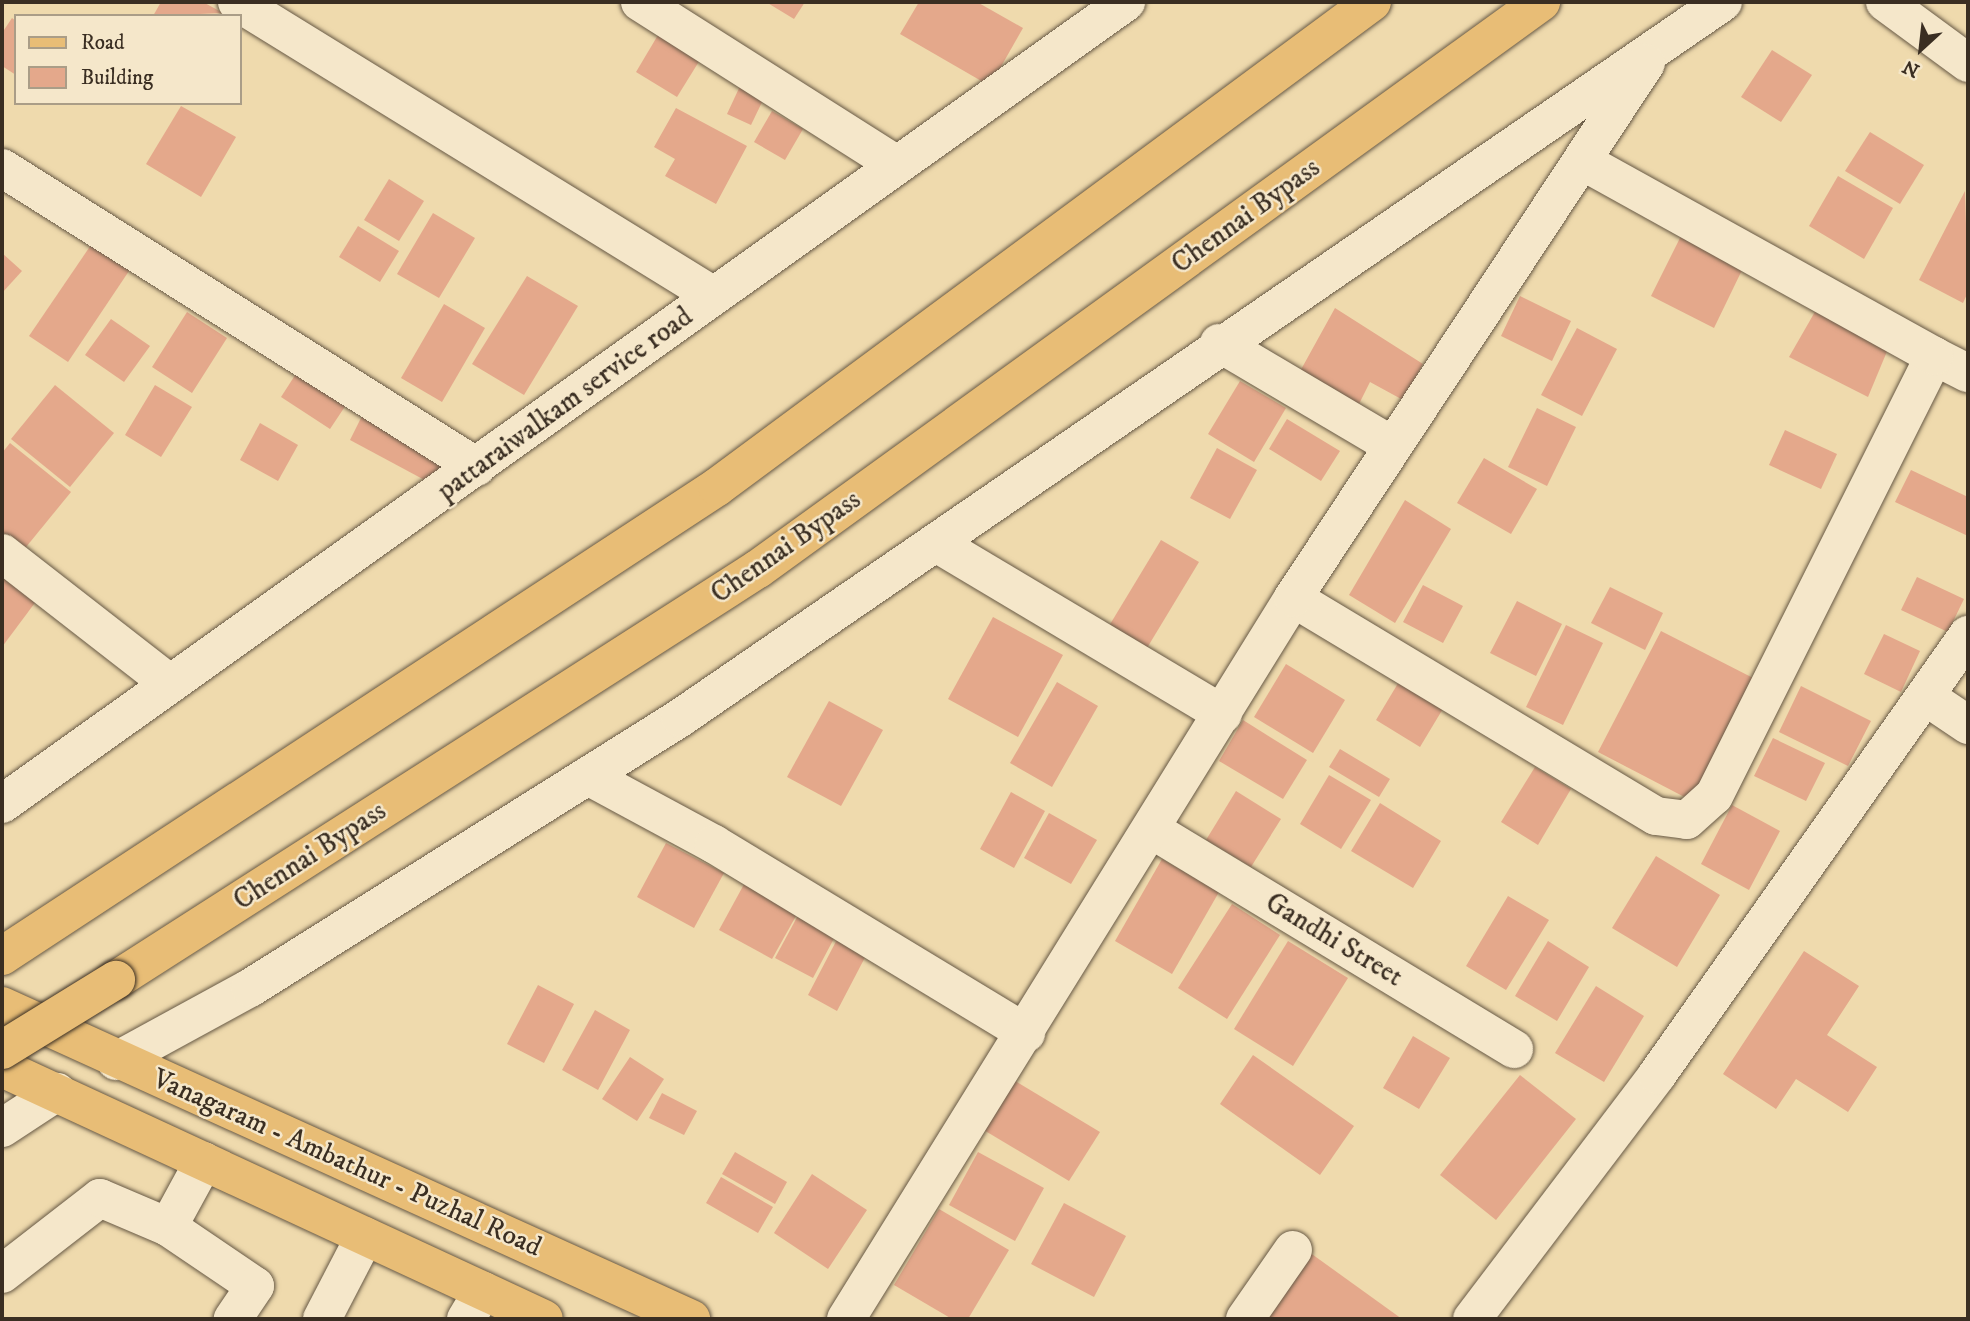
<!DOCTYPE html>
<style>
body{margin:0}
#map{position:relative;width:1970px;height:1321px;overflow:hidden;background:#efdaad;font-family:"IM FELL DW Pica",serif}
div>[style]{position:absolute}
.building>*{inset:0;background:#e4a88b}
.roads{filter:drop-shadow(0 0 2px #675945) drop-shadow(0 0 2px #675945)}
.minor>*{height:38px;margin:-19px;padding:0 19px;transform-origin:19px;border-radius:19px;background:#f5e7ca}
.major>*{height:38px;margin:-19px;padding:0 19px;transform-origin:19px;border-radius:19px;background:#e8bd76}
.highway>*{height:38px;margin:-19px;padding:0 19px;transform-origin:19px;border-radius:19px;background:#e8bd76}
.bridges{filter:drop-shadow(0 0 2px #3a2e22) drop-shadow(0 0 2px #3a2e22)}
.highway-bridge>*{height:38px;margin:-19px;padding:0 19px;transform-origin:19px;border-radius:19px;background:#e8bd76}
span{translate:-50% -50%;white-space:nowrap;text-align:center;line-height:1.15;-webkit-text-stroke:5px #f5e7ca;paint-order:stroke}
.street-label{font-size:28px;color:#3a2e22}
.frame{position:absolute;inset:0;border:4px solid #3a2e22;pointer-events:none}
.legend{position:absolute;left:14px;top:14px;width:228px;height:91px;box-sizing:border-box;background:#f5e7ca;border:2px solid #aa9d87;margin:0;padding:9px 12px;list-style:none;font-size:21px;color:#3a2e22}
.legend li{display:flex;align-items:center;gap:14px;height:35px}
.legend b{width:35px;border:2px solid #aa9d87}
.north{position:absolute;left:1886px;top:14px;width:70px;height:70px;-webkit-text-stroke:5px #f5e7ca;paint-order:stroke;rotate:207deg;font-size:19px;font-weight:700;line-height:28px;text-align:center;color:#3a2e22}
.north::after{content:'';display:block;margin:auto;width:24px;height:32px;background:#3a2e22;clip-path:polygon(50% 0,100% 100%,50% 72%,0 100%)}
</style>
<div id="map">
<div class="building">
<div style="clip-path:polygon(161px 2px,203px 2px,223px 13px,153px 16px)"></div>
<div style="clip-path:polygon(766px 2px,805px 2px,794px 19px)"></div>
<div style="clip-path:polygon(919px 2px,977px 2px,1023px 28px,990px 86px,900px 34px)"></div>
<div style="clip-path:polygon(12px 18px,16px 21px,16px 75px,2px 66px,2px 33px)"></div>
<div style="clip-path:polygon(661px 30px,703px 55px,677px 97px,636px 72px)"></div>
<div style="clip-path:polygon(1772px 50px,1812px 75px,1781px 122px,1741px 97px)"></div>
<div style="clip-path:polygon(741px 84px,765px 96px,751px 125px,727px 114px)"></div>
<div style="clip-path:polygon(181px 106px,236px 137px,201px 197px,146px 164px)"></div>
<div style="clip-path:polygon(676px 108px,747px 146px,716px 204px,665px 176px,675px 159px,654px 147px)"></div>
<div style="clip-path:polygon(772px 111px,803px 129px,785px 160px,754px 142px)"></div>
<div style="clip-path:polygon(1870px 132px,1924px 165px,1900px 204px,1845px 171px)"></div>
<div style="clip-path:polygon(1838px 176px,1893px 208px,1864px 259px,1809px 226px)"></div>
<div style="clip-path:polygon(389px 179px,424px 201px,399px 241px,364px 220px)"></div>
<div style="clip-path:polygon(1965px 191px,1968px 292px,1963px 303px,1919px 280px)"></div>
<div style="clip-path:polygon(433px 213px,475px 238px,439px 298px,397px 274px)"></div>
<div style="clip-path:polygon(358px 226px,399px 251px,380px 282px,339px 257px)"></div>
<div style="clip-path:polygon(1681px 236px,1744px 266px,1714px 328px,1651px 296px)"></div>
<div style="clip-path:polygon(93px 242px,131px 268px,68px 362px,29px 336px)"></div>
<div style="clip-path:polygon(2px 253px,22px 271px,2px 293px)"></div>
<div style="clip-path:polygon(527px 276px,578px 306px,524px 395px,472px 364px)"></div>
<div style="clip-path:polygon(1520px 296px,1571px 321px,1552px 361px,1501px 336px)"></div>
<div style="clip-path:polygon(444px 304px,485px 328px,442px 402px,401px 378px)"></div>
<div style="clip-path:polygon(1335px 308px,1423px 364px,1403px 400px,1370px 382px,1357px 408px,1298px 375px)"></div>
<div style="clip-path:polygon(1816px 310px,1888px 349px,1868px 397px,1789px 357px)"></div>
<div style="clip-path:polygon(187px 312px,227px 338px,192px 393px,152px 367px)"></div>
<div style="clip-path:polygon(111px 319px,150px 346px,124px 382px,85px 355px)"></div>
<div style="clip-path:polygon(1577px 328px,1617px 349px,1582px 416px,1541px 395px)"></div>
<div style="clip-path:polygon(301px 366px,350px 399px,330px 429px,281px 397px)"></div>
<div style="clip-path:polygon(1240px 381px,1286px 408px,1254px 462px,1208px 434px)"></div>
<div style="clip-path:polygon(55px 385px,114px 433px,70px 487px,11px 439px)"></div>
<div style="clip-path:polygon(155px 385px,192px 407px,161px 457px,125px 435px)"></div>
<div style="clip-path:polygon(1537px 408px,1576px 427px,1547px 486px,1508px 467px)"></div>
<div style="clip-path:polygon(364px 412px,447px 457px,432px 484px,350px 440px)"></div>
<div style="clip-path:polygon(1287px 419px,1340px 451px,1321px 481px,1269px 449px)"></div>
<div style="clip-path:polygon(260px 423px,298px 445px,278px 481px,240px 460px)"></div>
<div style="clip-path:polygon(1785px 430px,1837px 454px,1821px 489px,1769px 465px)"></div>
<div style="clip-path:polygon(10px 443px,71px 492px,22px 552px,2px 536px,2px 453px)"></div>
<div style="clip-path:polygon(1217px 448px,1257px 470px,1230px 519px,1190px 498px)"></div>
<div style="clip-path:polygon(1484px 458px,1537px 489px,1511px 534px,1457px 503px)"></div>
<div style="clip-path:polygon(1911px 470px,1968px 497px,1968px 536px,1895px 502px)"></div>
<div style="clip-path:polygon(1405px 500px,1451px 529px,1395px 623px,1349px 595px)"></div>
<div style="clip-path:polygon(1161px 540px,1199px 562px,1147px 648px,1109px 626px)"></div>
<div style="clip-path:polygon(2px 561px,43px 592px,2px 647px)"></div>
<div style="clip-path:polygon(1917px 577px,1964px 599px,1948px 632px,1901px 610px)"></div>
<div style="clip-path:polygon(1423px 585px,1463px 606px,1443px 643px,1403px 622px)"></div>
<div style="clip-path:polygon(1610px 587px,1663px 613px,1645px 650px,1591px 623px)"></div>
<div style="clip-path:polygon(1517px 601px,1562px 624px,1536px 676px,1490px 653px)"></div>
<div style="clip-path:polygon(993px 617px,1063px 655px,1018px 737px,948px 699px)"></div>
<div style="clip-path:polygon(1566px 625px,1603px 643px,1563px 725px,1526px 707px)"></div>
<div style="clip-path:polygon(1661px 631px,1759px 681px,1696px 803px,1598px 752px)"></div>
<div style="clip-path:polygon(1884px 634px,1920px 651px,1901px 692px,1864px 674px)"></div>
<div style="clip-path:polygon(1286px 664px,1345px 700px,1313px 753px,1254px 717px)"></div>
<div style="clip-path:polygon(1400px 680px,1444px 707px,1420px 747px,1376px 720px)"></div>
<div style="clip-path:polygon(1057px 682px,1098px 706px,1052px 787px,1010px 763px)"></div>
<div style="clip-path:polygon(1801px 686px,1871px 721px,1848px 766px,1779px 732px)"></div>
<div style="clip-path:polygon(829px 701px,883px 730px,841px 806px,787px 777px)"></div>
<div style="clip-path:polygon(1243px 720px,1307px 760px,1283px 799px,1219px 761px)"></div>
<div style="clip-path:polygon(1773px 738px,1825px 763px,1806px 801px,1754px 776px)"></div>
<div style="clip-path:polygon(1340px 749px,1390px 779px,1379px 797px,1329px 767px)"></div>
<div style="clip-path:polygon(1535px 767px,1571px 789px,1538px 845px,1501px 822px)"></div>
<div style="clip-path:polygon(1329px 775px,1371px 800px,1341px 849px,1300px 824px)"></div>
<div style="clip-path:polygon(1236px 791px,1281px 819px,1251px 867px,1206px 840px)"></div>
<div style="clip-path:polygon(1011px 792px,1045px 811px,1014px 868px,980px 849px)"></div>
<div style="clip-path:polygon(1380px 803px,1441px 841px,1413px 888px,1351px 851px)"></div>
<div style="clip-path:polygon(1732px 805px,1780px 831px,1749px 890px,1701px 864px)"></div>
<div style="clip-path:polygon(1049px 813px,1097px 840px,1071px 884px,1024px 858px)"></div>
<div style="clip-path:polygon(666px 843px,724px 873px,694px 928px,637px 897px)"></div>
<div style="clip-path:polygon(1656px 856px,1720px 895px,1677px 967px,1612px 928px)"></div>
<div style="clip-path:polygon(1162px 859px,1219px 892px,1172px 974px,1115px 941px)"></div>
<div style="clip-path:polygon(748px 877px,801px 907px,772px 959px,719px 930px)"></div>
<div style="clip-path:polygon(1508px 896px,1549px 920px,1506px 990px,1466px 966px)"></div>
<div style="clip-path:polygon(1232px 904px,1280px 935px,1227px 1019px,1178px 988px)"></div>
<div style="clip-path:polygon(802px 908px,839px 929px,813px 978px,775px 958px)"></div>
<div style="clip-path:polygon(843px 928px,872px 944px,837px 1011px,808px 995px)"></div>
<div style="clip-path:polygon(1288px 941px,1348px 978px,1293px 1066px,1234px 1029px)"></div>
<div style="clip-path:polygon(1548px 941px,1589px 967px,1557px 1021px,1515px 996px)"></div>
<div style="clip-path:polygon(1804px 951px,1859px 986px,1827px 1035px,1877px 1067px,1848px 1112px,1796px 1079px,1776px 1109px,1723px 1074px)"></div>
<div style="clip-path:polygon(538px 985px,574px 1004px,544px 1063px,507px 1044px)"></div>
<div style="clip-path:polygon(1596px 986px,1644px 1016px,1604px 1082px,1555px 1053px)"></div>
<div style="clip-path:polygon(595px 1010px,630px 1030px,598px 1090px,562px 1070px)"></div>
<div style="clip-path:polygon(1413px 1036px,1450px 1058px,1419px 1109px,1383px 1088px)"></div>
<div style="clip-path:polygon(1253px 1055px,1354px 1126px,1320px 1175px,1220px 1104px)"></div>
<div style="clip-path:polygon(630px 1057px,664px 1079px,637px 1121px,602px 1099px)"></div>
<div style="clip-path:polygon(1520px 1075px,1576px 1119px,1496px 1220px,1440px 1175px)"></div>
<div style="clip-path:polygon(1012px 1079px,1100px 1132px,1069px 1181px,982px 1129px)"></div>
<div style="clip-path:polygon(662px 1093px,697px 1111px,684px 1135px,649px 1118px)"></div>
<div style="clip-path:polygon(735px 1152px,787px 1182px,775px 1204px,722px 1174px)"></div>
<div style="clip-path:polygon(978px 1152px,1044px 1188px,1015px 1241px,949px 1205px)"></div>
<div style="clip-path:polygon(812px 1174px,867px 1210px,828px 1269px,774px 1233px)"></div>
<div style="clip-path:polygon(721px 1177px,773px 1207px,758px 1233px,706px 1203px)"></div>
<div style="clip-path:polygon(1064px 1203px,1126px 1236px,1094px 1297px,1031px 1264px)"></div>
<div style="clip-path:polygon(939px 1209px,1009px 1250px,968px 1319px,952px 1319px,894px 1285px)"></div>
<div style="clip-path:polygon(1309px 1252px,1402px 1319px,1261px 1319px)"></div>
</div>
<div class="roads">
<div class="minor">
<div style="left:237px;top:2px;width:560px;rotate:31.65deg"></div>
<div style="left:640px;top:2px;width:304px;rotate:32.4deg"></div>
<div style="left:1885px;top:2px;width:103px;rotate:36.3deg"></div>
<div style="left:2px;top:168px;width:561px;rotate:32.19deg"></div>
<div style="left:1219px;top:343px;width:202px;rotate:30.6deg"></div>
<div style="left:1934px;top:356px;width:38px;rotate:27deg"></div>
<div style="left:936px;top:543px;width:334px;rotate:30.8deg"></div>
<div style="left:2px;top:553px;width:213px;rotate:37.9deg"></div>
<div style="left:1293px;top:598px;width:423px;rotate:31deg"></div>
<div style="left:1656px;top:816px;width:31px;rotate:7deg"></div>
<div style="left:1687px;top:820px;width:36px;rotate:-42deg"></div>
<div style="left:1714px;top:796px;width:492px;rotate:-63.4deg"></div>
<div style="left:1934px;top:356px;width:402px;rotate:-151deg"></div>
<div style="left:1925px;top:696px;width:52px;rotate:34deg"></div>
<div style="left:588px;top:776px;width:143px;rotate:28.4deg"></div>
<div style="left:714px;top:844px;width:365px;rotate:31.2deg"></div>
<div style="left:2px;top:804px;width:1381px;rotate:-35.51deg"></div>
<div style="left:1154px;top:831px;width:421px;rotate:31.2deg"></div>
<div style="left:116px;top:1061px;width:153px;rotate:-28.6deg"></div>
<div style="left:250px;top:988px;width:508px;rotate:-32.12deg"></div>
<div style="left:680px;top:718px;width:1265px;rotate:-34.47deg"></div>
<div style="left:2px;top:1128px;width:66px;rotate:-33.2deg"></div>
<div style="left:168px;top:1227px;width:75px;rotate:-61.4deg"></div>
<div style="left:2px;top:1274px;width:124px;rotate:-37.8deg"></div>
<div style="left:100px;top:1198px;width:74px;rotate:23.1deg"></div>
<div style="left:168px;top:1227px;width:105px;rotate:34.1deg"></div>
<div style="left:255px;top:1286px;width:40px;rotate:124deg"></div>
<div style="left:322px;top:1319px;width:93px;rotate:-62.6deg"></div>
<div style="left:466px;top:1319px;width:33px;rotate:-59deg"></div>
<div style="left:846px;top:1319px;width:848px;rotate:-58.2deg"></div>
<div style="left:1293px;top:598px;width:641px;rotate:-56.58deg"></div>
<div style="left:1245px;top:1319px;width:84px;rotate:-55.2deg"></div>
<div style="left:1472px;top:1319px;width:306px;rotate:-52.8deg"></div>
<div style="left:1657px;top:1075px;width:539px;rotate:-54.75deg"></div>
</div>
<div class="major">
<div style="left:2px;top:1006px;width:757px;rotate:24.43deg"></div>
<div style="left:2px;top:1068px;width:597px;rotate:24.85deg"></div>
</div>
<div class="highway">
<div style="left:2px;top:956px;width:855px;rotate:-33.26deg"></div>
<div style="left:717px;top:487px;width:815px;rotate:-36.52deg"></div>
<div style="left:116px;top:980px;width:762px;rotate:-32.63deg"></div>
<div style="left:758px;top:569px;width:967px;rotate:-35.91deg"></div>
</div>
</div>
<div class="bridges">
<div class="highway-bridge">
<div style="left:2px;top:1050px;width:134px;rotate:-31.6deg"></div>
</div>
</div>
<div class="street-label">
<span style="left:1246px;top:216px;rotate:-36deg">Chennai Bypass</span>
<span style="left:565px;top:404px;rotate:-36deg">pattaraiwalkam service road</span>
<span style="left:786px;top:547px;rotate:-35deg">Chennai Bypass</span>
<span style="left:310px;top:856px;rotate:-33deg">Chennai Bypass</span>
<span style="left:1334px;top:940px;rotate:31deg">Gandhi Street</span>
<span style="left:347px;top:1163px;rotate:24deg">Vanagaram - Ambathur - Puzhal Road</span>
</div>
<div class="frame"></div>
<ul class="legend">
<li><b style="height:9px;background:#e8bd76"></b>Road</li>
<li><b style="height:19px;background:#e4a88b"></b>Building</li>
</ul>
<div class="north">N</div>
</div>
